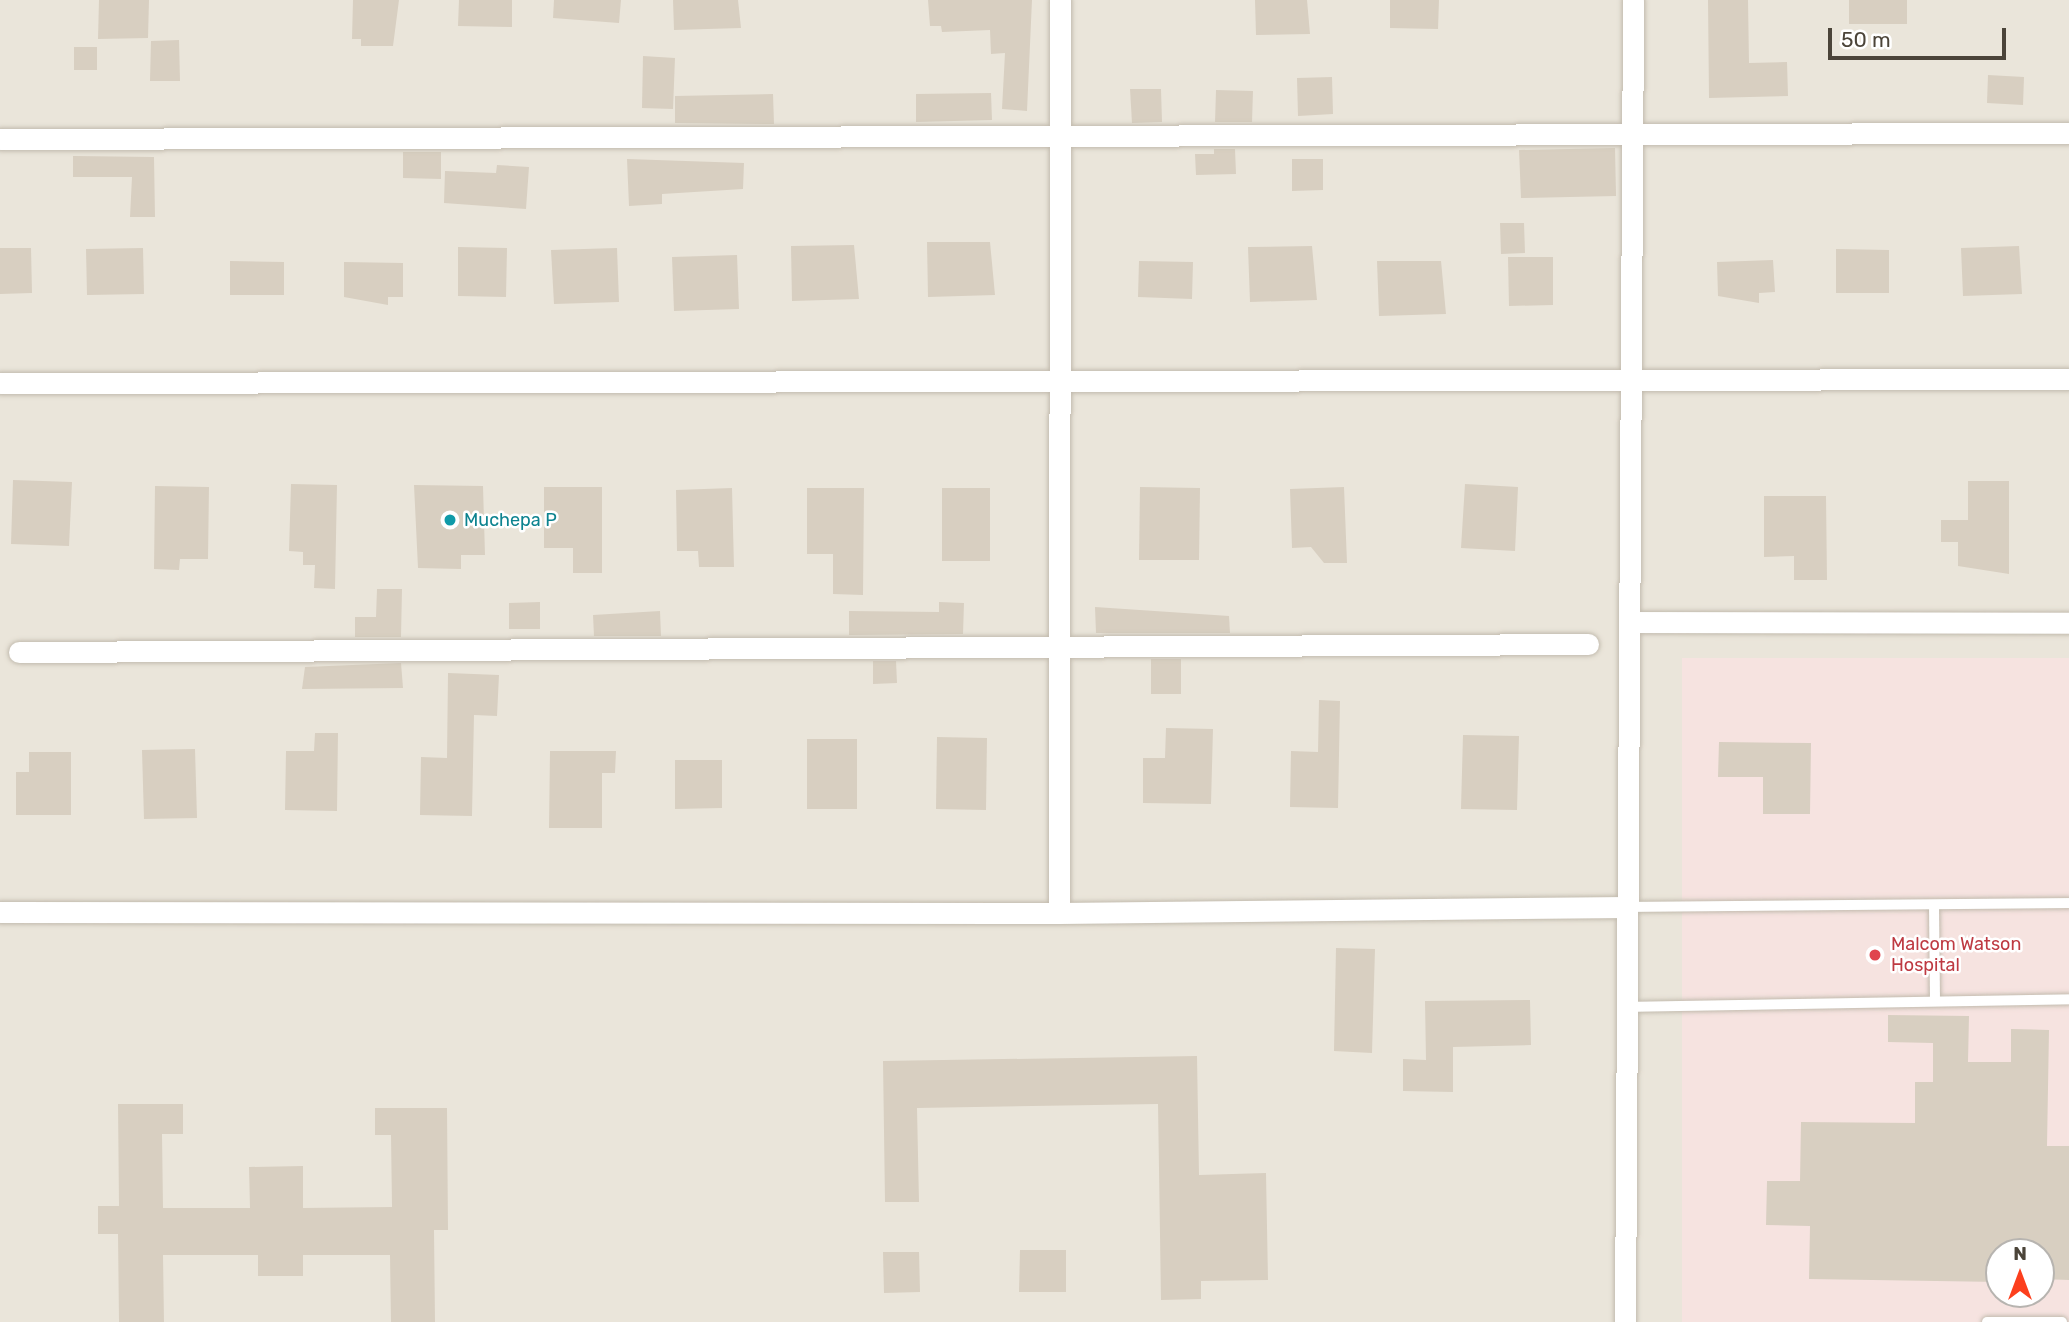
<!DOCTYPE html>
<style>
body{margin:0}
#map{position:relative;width:2069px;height:1322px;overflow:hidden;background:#f6f3ec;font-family:Rubik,sans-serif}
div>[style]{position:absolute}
.residential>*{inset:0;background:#eae5da}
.medical>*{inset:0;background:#f6e3e0}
.building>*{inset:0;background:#d8cfc1}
.roads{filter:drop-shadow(0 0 2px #c2bbae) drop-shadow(0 0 2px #c2bbae)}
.service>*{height:10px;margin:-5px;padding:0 5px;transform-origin:5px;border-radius:5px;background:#fff}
.minor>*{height:21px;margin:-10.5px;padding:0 10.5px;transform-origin:10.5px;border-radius:10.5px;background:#fff}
.dots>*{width:19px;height:19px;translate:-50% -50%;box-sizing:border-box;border:4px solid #fff;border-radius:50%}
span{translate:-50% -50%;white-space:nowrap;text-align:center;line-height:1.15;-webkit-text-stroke:5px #fff;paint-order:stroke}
.culture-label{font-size:18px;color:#0d838f}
.left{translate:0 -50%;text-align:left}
.health-label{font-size:18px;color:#be3a42}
.north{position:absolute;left:1985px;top:1238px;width:70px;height:70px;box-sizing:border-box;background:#fff;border:2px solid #b7b4b0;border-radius:50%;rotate:0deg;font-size:19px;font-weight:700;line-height:28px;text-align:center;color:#4b4439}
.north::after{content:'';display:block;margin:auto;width:24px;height:32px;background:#fc3f1d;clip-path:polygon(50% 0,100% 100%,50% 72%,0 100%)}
.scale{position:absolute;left:1828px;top:28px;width:178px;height:32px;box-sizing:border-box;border:4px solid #4b4439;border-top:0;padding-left:9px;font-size:21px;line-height:24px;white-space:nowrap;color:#4b4439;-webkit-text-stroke:5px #fff;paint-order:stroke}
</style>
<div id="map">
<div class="residential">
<div style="clip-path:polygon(evenodd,0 0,2069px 0,2069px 1322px,0 1322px,0 0,1999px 1252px,2041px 1252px,2041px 1294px,1999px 1294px,1999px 1252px)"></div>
</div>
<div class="medical">
<div style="clip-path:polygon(evenodd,1682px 658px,2069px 658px,2069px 1322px,1682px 1322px,1682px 658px,1999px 1252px,2041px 1252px,2041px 1294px,1999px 1294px,1999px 1252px)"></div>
</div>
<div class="building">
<div style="clip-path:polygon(99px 0,149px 0,148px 38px,98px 39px)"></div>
<div style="clip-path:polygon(353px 0,399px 0,393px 46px,361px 46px,361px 39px,352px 39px)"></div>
<div style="clip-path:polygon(459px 0,512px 0,512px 27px,458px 26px)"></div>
<div style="clip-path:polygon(554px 0,621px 0,619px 23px,553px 18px)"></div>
<div style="clip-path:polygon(673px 0,738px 0,741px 28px,674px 30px)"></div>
<div style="clip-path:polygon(928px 0,1032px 0,1027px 111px,1002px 109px,1005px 53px,991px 54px,990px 30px,942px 32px,941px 26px,930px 26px)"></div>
<div style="clip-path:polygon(1255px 0,1307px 0,1310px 34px,1256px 35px)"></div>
<div style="clip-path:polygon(1390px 0,1439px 0,1438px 29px,1390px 28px)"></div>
<div style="clip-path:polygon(1708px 0,1748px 0,1749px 63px,1787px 62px,1788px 96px,1709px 98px)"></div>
<div style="clip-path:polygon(1849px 0,1907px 0,1907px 24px,1849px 24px)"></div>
<div style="clip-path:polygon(179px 40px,180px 81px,150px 81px,151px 41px)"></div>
<div style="clip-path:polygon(74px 47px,97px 47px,97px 70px,74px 70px)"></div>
<div style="clip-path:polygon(643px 56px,675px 58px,673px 109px,642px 108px)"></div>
<div style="clip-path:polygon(1988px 75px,2024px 77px,2023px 105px,1987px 103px)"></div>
<div style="clip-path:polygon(1332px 77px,1333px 114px,1298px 116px,1297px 78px)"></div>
<div style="clip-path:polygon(1130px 89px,1161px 89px,1162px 122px,1132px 123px)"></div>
<div style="clip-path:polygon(1216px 90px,1253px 91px,1252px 122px,1215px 122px)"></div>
<div style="clip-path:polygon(991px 93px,992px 120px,916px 122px,916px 94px)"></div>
<div style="clip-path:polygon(773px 94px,774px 124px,675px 123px,675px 96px)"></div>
<div style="clip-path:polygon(1615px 148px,1616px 196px,1521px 198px,1519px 150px)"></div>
<div style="clip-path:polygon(1214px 149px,1235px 149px,1236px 174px,1196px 175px,1195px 154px,1214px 154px)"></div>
<div style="clip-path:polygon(403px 152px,441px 152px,441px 179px,403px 178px)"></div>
<div style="clip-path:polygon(73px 156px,154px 157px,155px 217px,130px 217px,132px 177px,73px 177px)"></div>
<div style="clip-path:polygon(627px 159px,744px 163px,743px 189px,662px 194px,662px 204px,629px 206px)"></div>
<div style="clip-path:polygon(1292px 159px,1323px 159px,1323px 190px,1292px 191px)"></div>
<div style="clip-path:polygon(497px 165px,529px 167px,526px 209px,444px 203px,445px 171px,496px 173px)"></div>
<div style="clip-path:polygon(1500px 223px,1524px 223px,1525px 253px,1501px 254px)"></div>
<div style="clip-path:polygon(927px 242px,990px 242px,995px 295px,928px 297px)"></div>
<div style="clip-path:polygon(854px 245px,859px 299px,792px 301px,791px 246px)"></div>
<div style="clip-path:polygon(1312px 246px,1317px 300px,1250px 302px,1248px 247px)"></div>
<div style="clip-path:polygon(2019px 246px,2022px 294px,1963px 296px,1961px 248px)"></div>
<div style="clip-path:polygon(458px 247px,507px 248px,506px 297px,458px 296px)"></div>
<div style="clip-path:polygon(0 248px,31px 248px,32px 293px,0 294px)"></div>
<div style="clip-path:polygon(143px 248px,144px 294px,87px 295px,86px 249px)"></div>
<div style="clip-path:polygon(617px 248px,619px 302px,554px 304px,551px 250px)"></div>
<div style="clip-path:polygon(1836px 249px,1889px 250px,1889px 293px,1836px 293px)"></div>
<div style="clip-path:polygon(737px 255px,739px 309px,674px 311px,672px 257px)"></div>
<div style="clip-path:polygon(1508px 257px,1553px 257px,1553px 305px,1509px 306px)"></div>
<div style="clip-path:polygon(1773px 260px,1775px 292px,1759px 293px,1759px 303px,1718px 296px,1717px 262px)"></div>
<div style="clip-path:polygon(230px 261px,284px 262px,284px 295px,230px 295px)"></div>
<div style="clip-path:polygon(1139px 261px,1193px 262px,1192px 299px,1138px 297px)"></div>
<div style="clip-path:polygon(1377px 261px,1441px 261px,1446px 314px,1379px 316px)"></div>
<div style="clip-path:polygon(344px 262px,403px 263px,403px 297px,388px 297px,388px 305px,344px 297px)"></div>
<div style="clip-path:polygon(13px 480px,72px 482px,69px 546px,11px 544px)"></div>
<div style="clip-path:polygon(1968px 481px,2009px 481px,2009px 574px,1958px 566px,1958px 542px,1941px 542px,1941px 520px,1968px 520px)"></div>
<div style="clip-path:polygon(291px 484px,337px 485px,335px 589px,314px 588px,315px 565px,303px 565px,303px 552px,289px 551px)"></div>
<div style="clip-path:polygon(1465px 484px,1518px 487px,1515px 551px,1461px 548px)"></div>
<div style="clip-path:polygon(414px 485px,483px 486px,485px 555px,461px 555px,461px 569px,418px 568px)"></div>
<div style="clip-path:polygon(155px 486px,209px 487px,208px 559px,180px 559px,179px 570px,154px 569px)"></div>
<div style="clip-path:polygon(544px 487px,602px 487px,602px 573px,573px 573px,573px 548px,544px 548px)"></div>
<div style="clip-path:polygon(1140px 487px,1200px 488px,1199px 560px,1139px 560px)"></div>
<div style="clip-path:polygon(1344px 487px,1347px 563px,1324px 563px,1311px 547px,1292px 548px,1290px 489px)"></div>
<div style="clip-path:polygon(732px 488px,734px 567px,699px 567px,698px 551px,677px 551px,676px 490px)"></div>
<div style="clip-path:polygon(807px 488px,864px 488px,863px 595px,833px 594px,833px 554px,807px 554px)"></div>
<div style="clip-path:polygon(942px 488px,990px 488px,990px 561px,942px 561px)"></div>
<div style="clip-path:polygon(1764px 496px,1826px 496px,1827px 580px,1794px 580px,1794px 556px,1764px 557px)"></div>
<div style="clip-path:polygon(377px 589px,402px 589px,401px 637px,355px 637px,355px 617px,376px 617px)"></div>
<div style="clip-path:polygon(540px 602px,540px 629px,509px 629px,509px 603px)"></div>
<div style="clip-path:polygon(939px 602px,964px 603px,963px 634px,849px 635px,849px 611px,939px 612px)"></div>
<div style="clip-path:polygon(1095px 607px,1229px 616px,1230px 633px,1096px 633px)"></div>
<div style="clip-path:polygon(660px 611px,661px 636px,594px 636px,593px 615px)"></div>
<div style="clip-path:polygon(1151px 659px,1181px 659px,1181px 694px,1151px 694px)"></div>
<div style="clip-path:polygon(873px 661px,896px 661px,897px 683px,873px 684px)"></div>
<div style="clip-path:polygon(401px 663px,403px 688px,302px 689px,305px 667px)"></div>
<div style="clip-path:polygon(448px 673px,499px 675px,497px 716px,474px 715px,472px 816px,420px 815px,421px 757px,447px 758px)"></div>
<div style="clip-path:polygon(1319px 700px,1340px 701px,1338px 808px,1290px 807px,1291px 751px,1318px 752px)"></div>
<div style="clip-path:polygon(1166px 728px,1213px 729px,1211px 804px,1143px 803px,1143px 758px,1165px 758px)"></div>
<div style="clip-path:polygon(315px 733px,338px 733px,337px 811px,285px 810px,286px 751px,314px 751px)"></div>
<div style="clip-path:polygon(1463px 735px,1519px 736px,1517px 810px,1461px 809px)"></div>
<div style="clip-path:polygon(937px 737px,987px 738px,986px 810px,936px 809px)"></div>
<div style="clip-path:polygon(807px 739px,857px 739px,857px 809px,807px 809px)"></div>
<div style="clip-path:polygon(1719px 742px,1811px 743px,1810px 814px,1763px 814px,1763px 777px,1718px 777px)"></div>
<div style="clip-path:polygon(195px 749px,197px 818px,144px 819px,142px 750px)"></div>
<div style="clip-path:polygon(550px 751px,616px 751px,615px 773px,602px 773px,602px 828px,549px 828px)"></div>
<div style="clip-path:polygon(29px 752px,71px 752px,71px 815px,16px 815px,16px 772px,29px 772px)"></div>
<div style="clip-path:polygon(675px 760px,722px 760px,722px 808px,675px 809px)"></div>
<div style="clip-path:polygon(1336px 948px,1375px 949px,1372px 1053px,1334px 1051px)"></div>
<div style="clip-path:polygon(1530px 1000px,1531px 1045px,1453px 1047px,1453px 1092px,1403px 1091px,1403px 1059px,1426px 1060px,1425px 1001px)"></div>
<div style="clip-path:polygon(1888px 1015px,1969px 1016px,1968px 1062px,2011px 1062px,2011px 1029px,2049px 1030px,2047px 1146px,2069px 1146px,2069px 1280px,2041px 1279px,2041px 1252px,1999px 1252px,1999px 1282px,1809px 1279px,1810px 1226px,1766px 1225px,1767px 1181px,1800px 1181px,1801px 1122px,1915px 1123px,1915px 1082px,1933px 1082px,1933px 1043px,1888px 1042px)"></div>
<div style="clip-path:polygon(1197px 1056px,1199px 1175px,1266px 1173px,1268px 1280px,1201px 1281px,1201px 1299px,1161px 1300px,1158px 1104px,917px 1108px,919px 1202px,885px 1202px,883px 1061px)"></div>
<div style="clip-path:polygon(118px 1104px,183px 1104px,183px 1134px,162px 1134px,163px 1208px,250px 1208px,249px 1167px,303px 1166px,303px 1208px,392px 1207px,391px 1135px,375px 1135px,375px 1108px,447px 1108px,448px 1230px,434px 1230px,435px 1322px,391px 1322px,390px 1255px,303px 1255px,303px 1276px,258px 1276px,258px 1255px,163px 1255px,164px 1322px,119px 1322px,118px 1234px,98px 1234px,98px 1206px,119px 1206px)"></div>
<div style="clip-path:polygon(1020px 1250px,1066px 1250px,1066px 1292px,1019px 1292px)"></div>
<div style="clip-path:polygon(883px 1252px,919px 1252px,920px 1292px,884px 1293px)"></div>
</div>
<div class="roads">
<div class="service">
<div style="left:1934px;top:905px;width:95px;rotate:89.4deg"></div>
<div style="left:1627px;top:907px;width:442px;rotate:-0.5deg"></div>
<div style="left:1627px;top:1007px;width:442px;rotate:-1deg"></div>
<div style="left:1987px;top:1322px;width:75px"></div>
</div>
<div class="minor">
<div style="left:0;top:139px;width:2069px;rotate:-0.17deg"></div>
<div style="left:0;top:383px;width:2069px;rotate:-0.11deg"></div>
<div style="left:1629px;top:622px;width:440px;rotate:0.1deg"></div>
<div style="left:19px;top:652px;width:1569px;rotate:-0.29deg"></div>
<div style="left:0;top:912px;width:1059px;rotate:0.05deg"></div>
<div style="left:1059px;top:913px;width:568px;rotate:-0.61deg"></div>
<div style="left:1059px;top:913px;width:913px;rotate:-89.94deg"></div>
<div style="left:1625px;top:1322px;width:1322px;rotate:-89.65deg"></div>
</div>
</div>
<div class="dots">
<div style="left:450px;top:520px;background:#0f9aa8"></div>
<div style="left:1875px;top:955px;background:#e0444e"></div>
</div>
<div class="culture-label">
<span class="left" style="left:464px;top:520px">Muchepa P</span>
</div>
<div class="health-label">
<span class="left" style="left:1891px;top:955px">Malcom Watson<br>Hospital</span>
</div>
<div class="north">N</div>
<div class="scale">50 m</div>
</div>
